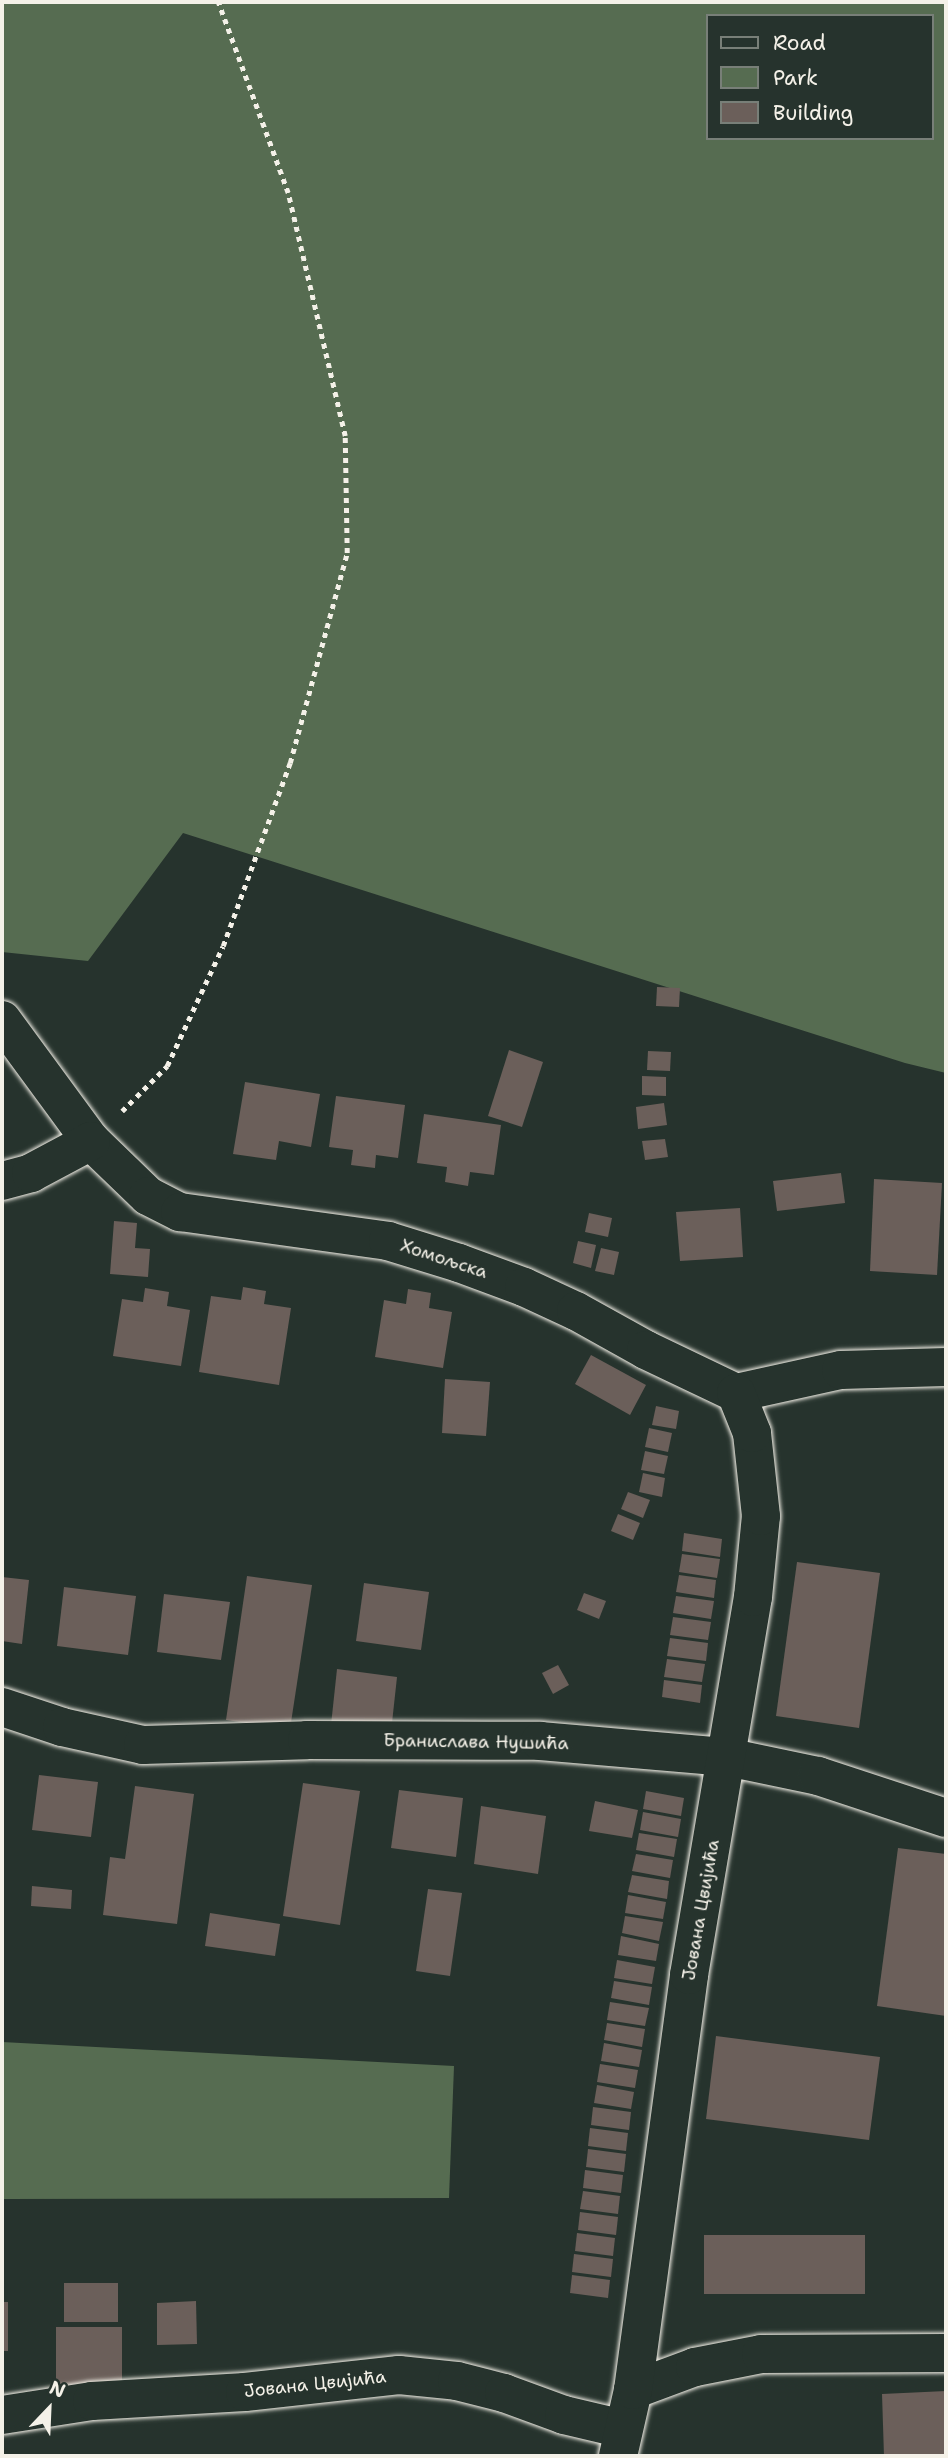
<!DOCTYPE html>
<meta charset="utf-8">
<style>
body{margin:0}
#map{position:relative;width:948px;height:2458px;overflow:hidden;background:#26332d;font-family:"Shantell Sans",sans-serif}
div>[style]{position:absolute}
.green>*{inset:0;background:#566c51}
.building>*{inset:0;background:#6b5f5a}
.path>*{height:4.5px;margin-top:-2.25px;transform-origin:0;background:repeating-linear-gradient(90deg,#f4f1e8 0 5px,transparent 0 10px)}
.roads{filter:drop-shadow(0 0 2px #f4f1e8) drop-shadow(0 0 2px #f4f1e8)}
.minor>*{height:38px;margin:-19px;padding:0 19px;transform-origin:19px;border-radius:19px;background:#26332d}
span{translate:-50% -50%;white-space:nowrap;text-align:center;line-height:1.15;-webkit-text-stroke:6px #26332d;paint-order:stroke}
.street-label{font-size:18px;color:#f4f1e8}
.frame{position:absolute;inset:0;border:4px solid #f4f1e8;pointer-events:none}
.legend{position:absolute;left:706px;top:14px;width:228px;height:126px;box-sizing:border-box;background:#26332d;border:2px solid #787f78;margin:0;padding:9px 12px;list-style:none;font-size:21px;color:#f4f1e8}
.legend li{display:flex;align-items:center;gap:14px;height:35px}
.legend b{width:35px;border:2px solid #787f78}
.north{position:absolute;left:14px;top:2374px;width:70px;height:70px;-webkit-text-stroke:5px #26332d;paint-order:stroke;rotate:23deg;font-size:19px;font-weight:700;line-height:28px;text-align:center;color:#f4f1e8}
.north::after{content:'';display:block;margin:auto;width:24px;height:32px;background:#f4f1e8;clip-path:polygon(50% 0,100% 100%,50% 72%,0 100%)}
</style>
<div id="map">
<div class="green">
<div style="clip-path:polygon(evenodd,2px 2px,946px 2px,946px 1073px,905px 1063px,183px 833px,88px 961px,2px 952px,2px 2px,708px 16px,932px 16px,932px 138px,708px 138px,708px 16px)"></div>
<div style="clip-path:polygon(2px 2042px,454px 2066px,449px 2198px,2px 2199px)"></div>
</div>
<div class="building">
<div style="clip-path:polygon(657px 987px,680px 988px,679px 1007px,656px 1006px)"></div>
<div style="clip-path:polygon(509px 1050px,543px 1062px,522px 1127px,488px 1116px)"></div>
<div style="clip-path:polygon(648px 1051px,671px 1052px,670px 1071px,647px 1070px)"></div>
<div style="clip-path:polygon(642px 1076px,666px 1077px,666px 1096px,642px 1095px)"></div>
<div style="clip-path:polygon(245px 1082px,320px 1094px,311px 1147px,279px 1141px,276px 1160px,233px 1154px)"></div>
<div style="clip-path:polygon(336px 1096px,405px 1105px,398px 1158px,376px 1155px,375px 1168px,351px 1165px,353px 1150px,329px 1147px)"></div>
<div style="clip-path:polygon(664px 1103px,667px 1125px,638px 1129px,636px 1107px)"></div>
<div style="clip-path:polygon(424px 1114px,501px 1125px,494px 1175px,470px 1172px,468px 1186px,445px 1182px,447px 1167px,417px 1163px)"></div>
<div style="clip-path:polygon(665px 1139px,668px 1157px,645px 1160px,642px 1141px)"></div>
<div style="clip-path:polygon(841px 1173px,845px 1203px,777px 1211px,773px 1181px)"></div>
<div style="clip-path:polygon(874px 1179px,942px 1183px,937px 1275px,870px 1271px)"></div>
<div style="clip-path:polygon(740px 1208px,743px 1257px,680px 1261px,676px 1212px)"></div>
<div style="clip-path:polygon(589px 1213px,612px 1218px,608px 1237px,585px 1232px)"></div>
<div style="clip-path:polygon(114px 1221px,137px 1223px,135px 1248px,150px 1249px,148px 1277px,110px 1274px)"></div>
<div style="clip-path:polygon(578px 1241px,596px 1245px,591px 1268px,573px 1263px)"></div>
<div style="clip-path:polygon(601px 1248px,619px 1252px,614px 1275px,595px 1271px)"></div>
<div style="clip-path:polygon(243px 1287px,266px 1291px,264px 1304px,291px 1308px,279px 1385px,199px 1372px,211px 1296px,241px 1300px)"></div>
<div style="clip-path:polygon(145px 1288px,169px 1292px,167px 1306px,190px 1310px,181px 1366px,113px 1356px,122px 1299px,143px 1302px)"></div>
<div style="clip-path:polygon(408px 1289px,431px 1293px,429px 1308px,452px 1312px,443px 1368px,375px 1357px,384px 1300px,406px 1304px)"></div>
<div style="clip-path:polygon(591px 1355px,646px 1385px,630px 1415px,575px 1384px)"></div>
<div style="clip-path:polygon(445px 1379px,490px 1382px,486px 1436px,442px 1433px)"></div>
<div style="clip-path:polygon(656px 1406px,679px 1411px,676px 1429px,652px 1425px)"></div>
<div style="clip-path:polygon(649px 1428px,672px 1433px,668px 1452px,645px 1447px)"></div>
<div style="clip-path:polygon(645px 1451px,668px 1456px,664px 1474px,641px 1470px)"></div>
<div style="clip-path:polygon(643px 1473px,665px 1478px,662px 1497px,639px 1492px)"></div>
<div style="clip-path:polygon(628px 1492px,650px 1500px,643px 1518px,621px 1509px)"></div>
<div style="clip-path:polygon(618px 1514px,640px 1523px,633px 1540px,611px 1531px)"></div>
<div style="clip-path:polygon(684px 1533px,722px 1539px,720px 1557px,682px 1551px)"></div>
<div style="clip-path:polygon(682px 1554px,720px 1559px,717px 1578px,679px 1572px)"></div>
<div style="clip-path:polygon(797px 1562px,880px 1573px,859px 1728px,776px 1716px)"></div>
<div style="clip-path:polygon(679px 1575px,716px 1580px,714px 1598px,676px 1592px)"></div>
<div style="clip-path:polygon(247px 1576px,312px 1585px,290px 1729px,226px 1720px)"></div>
<div style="clip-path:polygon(2px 1577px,29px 1580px,22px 1644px,2px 1641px)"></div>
<div style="clip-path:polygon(364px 1583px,429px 1592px,421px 1650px,356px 1641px)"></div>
<div style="clip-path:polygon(64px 1587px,136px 1596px,128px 1655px,57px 1646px)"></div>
<div style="clip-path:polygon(584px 1593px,606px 1601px,599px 1619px,577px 1610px)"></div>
<div style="clip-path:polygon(164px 1594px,230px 1602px,221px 1660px,157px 1652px)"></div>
<div style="clip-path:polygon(676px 1596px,714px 1601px,711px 1619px,673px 1613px)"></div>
<div style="clip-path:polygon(673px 1617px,711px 1622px,708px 1640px,670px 1635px)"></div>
<div style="clip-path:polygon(670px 1638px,708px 1643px,706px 1661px,667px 1656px)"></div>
<div style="clip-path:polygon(667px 1659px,705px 1664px,702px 1682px,664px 1677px)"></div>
<div style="clip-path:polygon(558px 1665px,569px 1685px,553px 1694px,542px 1673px)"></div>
<div style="clip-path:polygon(337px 1669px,397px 1677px,391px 1732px,331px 1725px)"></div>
<div style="clip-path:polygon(664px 1680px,702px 1685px,700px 1703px,662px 1697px)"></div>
<div style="clip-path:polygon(39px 1775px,98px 1782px,91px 1837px,32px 1830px)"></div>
<div style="clip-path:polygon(303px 1783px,360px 1791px,340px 1925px,283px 1916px)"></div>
<div style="clip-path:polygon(135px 1786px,194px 1794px,177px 1924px,103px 1915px,110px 1857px,125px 1859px)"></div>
<div style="clip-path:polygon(399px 1790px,463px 1798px,456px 1857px,391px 1848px)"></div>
<div style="clip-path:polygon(646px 1791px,684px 1798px,681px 1816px,643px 1809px)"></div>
<div style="clip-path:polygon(595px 1801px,638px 1810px,632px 1838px,589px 1831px)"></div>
<div style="clip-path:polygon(481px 1806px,546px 1816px,538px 1874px,474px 1864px)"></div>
<div style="clip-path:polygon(643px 1812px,681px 1819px,678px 1837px,640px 1830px)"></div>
<div style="clip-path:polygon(639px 1833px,677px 1839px,674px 1857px,636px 1850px)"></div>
<div style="clip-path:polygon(898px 1848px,946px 1854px,946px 2016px,877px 2006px)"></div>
<div style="clip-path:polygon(636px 1854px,673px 1860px,670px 1878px,632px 1871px)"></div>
<div style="clip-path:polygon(632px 1875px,669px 1881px,667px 1899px,628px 1892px)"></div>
<div style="clip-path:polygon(32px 1886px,72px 1890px,71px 1909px,31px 1906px)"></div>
<div style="clip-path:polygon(428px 1889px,462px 1893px,450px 1976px,416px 1971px)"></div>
<div style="clip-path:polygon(628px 1895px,666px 1902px,663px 1919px,625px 1913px)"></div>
<div style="clip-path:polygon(210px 1913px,280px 1924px,275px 1956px,205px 1946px)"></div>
<div style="clip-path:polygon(625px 1916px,663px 1922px,659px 1941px,622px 1933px)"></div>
<div style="clip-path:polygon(621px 1936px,659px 1944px,656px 1961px,618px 1955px)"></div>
<div style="clip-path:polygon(617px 1960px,655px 1967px,652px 1984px,614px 1978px)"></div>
<div style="clip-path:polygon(614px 1981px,652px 1987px,649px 2005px,611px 1998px)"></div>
<div style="clip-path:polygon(610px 2002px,649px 2008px,645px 2026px,607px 2020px)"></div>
<div style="clip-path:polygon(607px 2023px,645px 2029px,642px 2047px,604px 2040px)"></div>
<div style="clip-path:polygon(716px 2036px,880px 2057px,869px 2140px,706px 2119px)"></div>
<div style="clip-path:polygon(604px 2043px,642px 2050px,639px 2067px,601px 2061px)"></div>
<div style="clip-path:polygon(600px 2064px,638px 2070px,635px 2088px,597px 2082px)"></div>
<div style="clip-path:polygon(597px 2085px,634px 2092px,631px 2109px,594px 2103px)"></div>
<div style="clip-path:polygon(593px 2107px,631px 2112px,629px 2130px,591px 2125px)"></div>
<div style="clip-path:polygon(590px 2128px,628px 2133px,626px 2151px,588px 2146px)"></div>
<div style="clip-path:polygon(588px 2149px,626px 2154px,624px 2172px,586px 2167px)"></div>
<div style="clip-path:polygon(585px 2170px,623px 2175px,621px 2193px,583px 2188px)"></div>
<div style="clip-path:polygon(583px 2191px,620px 2196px,618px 2214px,580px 2209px)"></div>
<div style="clip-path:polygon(580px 2212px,618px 2217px,616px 2235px,578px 2230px)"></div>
<div style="clip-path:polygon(577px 2233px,615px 2238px,613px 2256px,575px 2251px)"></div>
<div style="clip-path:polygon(704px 2235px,865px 2235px,865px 2294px,704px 2294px)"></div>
<div style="clip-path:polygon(574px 2254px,613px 2259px,611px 2277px,572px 2272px)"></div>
<div style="clip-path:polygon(572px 2275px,610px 2280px,608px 2298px,570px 2293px)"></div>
<div style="clip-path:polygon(64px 2283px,118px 2283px,118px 2322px,64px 2322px)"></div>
<div style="clip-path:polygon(196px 2301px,197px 2344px,157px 2345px,157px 2303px)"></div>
<div style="clip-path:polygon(2px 2302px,8px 2302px,8px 2351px,2px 2351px)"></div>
<div style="clip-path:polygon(56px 2327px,122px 2327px,122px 2386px,56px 2386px)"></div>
<div style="clip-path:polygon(946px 2391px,946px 2456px,884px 2456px,882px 2394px)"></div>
</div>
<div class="path">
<div style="left:122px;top:1111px;width:64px;rotate:-45deg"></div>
<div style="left:167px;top:1066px;width:132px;rotate:-65deg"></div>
<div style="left:223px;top:946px;width:195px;rotate:-69.9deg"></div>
<div style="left:290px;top:763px;width:218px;rotate:-74.8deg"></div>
<div style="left:347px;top:553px;width:117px;rotate:-91deg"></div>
<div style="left:345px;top:436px;width:250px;rotate:-103.2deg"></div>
<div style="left:288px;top:193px;width:203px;rotate:-110.1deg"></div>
</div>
<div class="roads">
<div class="minor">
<div style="left:2px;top:1020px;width:150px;rotate:53.7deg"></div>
<div style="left:91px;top:1141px;width:79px;rotate:44deg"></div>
<div style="left:148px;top:1196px;width:36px;rotate:27deg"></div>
<div style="left:180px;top:1212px;width:210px;rotate:7.9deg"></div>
<div style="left:388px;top:1241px;width:74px;rotate:17.2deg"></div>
<div style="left:459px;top:1263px;width:69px;rotate:20.3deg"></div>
<div style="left:524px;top:1287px;width:57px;rotate:24.8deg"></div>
<div style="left:576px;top:1311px;width:80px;rotate:29.1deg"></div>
<div style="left:646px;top:1350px;width:100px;rotate:25.5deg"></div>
<div style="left:736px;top:1393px;width:107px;rotate:-12.4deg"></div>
<div style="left:841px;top:1370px;width:105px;rotate:-1.6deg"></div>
<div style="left:2px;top:1181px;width:30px;rotate:-15deg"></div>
<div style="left:31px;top:1173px;width:68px;rotate:-28.1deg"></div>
<div style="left:2px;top:1707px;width:63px;rotate:18.4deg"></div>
<div style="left:62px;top:1727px;width:83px;rotate:12.5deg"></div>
<div style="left:143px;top:1745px;width:164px;rotate:-1.7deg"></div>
<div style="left:307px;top:1740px;width:233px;rotate:0.2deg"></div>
<div style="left:540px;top:1741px;width:188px;rotate:4.9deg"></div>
<div style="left:727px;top:1757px;width:93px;rotate:11.8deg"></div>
<div style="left:818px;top:1776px;width:135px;rotate:18.2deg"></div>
<div style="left:633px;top:2390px;width:66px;rotate:-20.4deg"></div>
<div style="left:695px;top:2367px;width:67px;rotate:-11.1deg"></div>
<div style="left:761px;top:2354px;width:185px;rotate:-0.3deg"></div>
<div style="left:2px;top:2415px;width:91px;rotate:-8.8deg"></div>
<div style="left:92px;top:2401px;width:153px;rotate:-3.4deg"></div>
<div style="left:245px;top:2392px;width:155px;rotate:-6.3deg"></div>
<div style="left:399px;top:2375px;width:58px;rotate:5.9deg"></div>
<div style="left:457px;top:2381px;width:49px;rotate:14.3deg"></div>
<div style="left:504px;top:2393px;width:64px;rotate:20.1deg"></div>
<div style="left:564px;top:2415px;width:61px;rotate:13.3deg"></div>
<div style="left:618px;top:2456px;width:68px;rotate:-77.2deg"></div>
<div style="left:633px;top:2390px;width:419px;rotate:-82.3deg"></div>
<div style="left:689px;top:1975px;width:383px;rotate:-80.4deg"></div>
<div style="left:753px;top:1597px;width:81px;rotate:-84.4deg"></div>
<div style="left:761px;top:1516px;width:83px;rotate:-96.2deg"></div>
<div style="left:752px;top:1433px;width:43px;rotate:-111.8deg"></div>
</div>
</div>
<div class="street-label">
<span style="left:444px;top:1259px;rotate:18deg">Хомољска</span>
<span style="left:476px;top:1742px;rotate:1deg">Бранислава Нушића</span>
<span style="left:701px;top:1910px;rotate:-80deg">Јована Цвијића</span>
<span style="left:315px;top:2384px;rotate:-6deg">Јована Цвијића</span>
</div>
<div class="frame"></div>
<ul class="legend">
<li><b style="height:9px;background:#26332d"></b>Road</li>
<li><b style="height:19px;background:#566c51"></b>Park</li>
<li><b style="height:19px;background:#6b5f5a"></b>Building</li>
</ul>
<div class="north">N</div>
</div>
